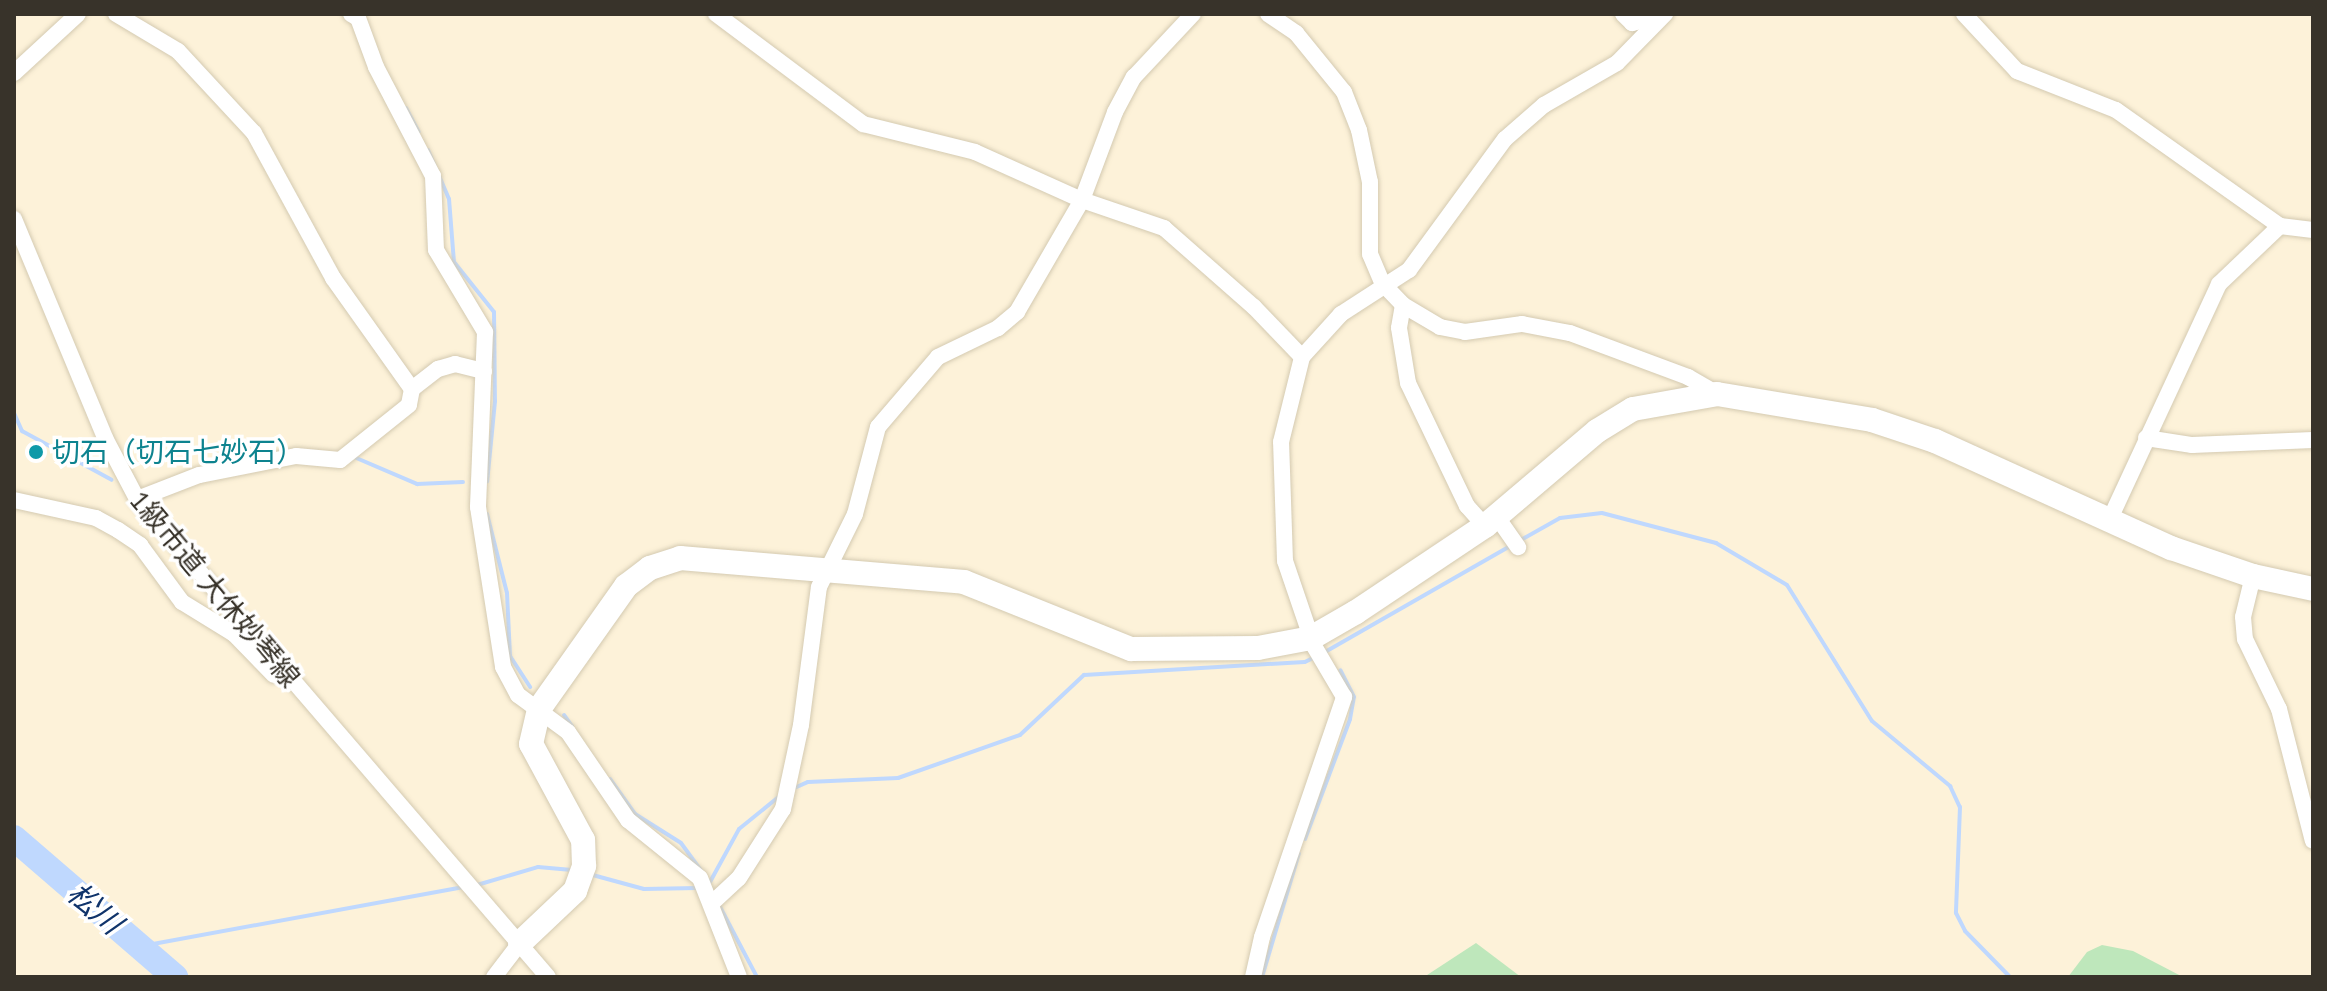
<!DOCTYPE html>
<meta charset="utf-8">
<style>
body{margin:0}
#map{position:relative;width:2327px;height:991px;overflow:hidden;background:#fdf2d9;font-family:"PT Sans","Noto Sans JP",sans-serif}
div>[style]{position:absolute}
.green>*{inset:0;background:#bee7bb}
.stream>*{height:4px;margin:-2px;padding:0 2px;transform-origin:2px;border-radius:2px;background:#bfd8fe}
.river>*{height:26px;margin:-13px;padding:0 13px;transform-origin:13px;border-radius:13px;background:#bfd8fe}
.roads{filter:drop-shadow(0 0 2px #d4cab1) drop-shadow(0 0 2px #d4cab1)}
.street>*{height:16px;margin:-8px;padding:0 8px;transform-origin:8px;border-radius:8px;background:#fff}
.secondary>*{height:24px;margin:-12px;padding:0 12px;transform-origin:12px;border-radius:12px;background:#fff}
.dots>*{width:22px;height:22px;translate:-50% -50%;box-sizing:border-box;border:4px solid #fff;border-radius:50%}
span{translate:-50% -50%;white-space:nowrap;text-align:center;line-height:1.15;-webkit-text-stroke:7px #fff;paint-order:stroke}
.culture-label{font-size:28px;color:#0d838f}
.left{translate:0 -50%;text-align:left}
.street-label{font-size:28px;color:#38332a}
.water-label{font-size:30px;color:#10346b;font-style:italic}
.frame{position:absolute;inset:0;border:16px solid #38332a;pointer-events:none}
</style>
<div id="map">
<div class="green">
<div style="clip-path:polygon(1476px 943px,1521px 977px,1424px 977px)"></div>
<div style="clip-path:polygon(2102px 945px,2133px 951px,2183px 977px,2068px 977px,2087px 952px)"></div>
</div>
<div class="stream">
<div style="left:406px;top:108px;width:27px;rotate:62deg"></div>
<div style="left:428px;top:150px;width:53px;rotate:66.8deg"></div>
<div style="left:449px;top:199px;width:63px;rotate:85.5deg"></div>
<div style="left:454px;top:262px;width:64px;rotate:51.3deg"></div>
<div style="left:494px;top:312px;width:89px;rotate:89.4deg"></div>
<div style="left:495px;top:401px;width:81px;rotate:95.6deg"></div>
<div style="left:14px;top:413px;width:20px;rotate:66deg"></div>
<div style="left:22px;top:431px;width:102px;rotate:28.6deg"></div>
<div style="left:354px;top:457px;width:69px;rotate:23.2deg"></div>
<div style="left:417px;top:484px;width:46px;rotate:-2.5deg"></div>
<div style="left:487px;top:514px;width:81px;rotate:75.8deg"></div>
<div style="left:507px;top:593px;width:63px;rotate:87.3deg"></div>
<div style="left:510px;top:656px;width:37px;rotate:57deg"></div>
<div style="left:1519px;top:541px;width:47px;rotate:-29.3deg"></div>
<div style="left:1560px;top:518px;width:42px;rotate:-6.8deg"></div>
<div style="left:1602px;top:513px;width:118px;rotate:14.7deg"></div>
<div style="left:1716px;top:543px;width:82px;rotate:30.6deg"></div>
<div style="left:1787px;top:585px;width:160px;rotate:58deg"></div>
<div style="left:1872px;top:721px;width:102px;rotate:39.8deg"></div>
<div style="left:1950px;top:786px;width:23px;rotate:65deg"></div>
<div style="left:1960px;top:807px;width:106px;rotate:92.2deg"></div>
<div style="left:1956px;top:913px;width:20px;rotate:63deg"></div>
<div style="left:1965px;top:931px;width:64px;rotate:45.6deg"></div>
<div style="left:1325px;top:652px;width:215px;rotate:-29.8deg"></div>
<div style="left:564px;top:715px;width:14px;rotate:54deg"></div>
<div style="left:610px;top:779px;width:43px;rotate:54.5deg"></div>
<div style="left:635px;top:814px;width:54px;rotate:32.2deg"></div>
<div style="left:681px;top:843px;width:41px;rotate:54deg"></div>
<div style="left:792px;top:789px;width:17px;rotate:-24deg"></div>
<div style="left:808px;top:782px;width:90px;rotate:-2.5deg"></div>
<div style="left:898px;top:778px;width:129px;rotate:-19.4deg"></div>
<div style="left:1020px;top:735px;width:88px;rotate:-43.2deg"></div>
<div style="left:1084px;top:675px;width:221px;rotate:-3.4deg"></div>
<div style="left:1305px;top:662px;width:13px;rotate:-27deg"></div>
<div style="left:1305px;top:839px;width:128px;rotate:-69.4deg"></div>
<div style="left:1350px;top:719px;width:22px;rotate:-80deg"></div>
<div style="left:1354px;top:697px;width:30px;rotate:-117deg"></div>
<div style="left:589px;top:874px;width:57px;rotate:15.3deg"></div>
<div style="left:644px;top:889px;width:53px;rotate:-1.1deg"></div>
<div style="left:710px;top:882px;width:60px;rotate:-61.3deg"></div>
<div style="left:739px;top:829px;width:54px;rotate:-39deg"></div>
<div style="left:477px;top:885px;width:64px;rotate:-16.4deg"></div>
<div style="left:538px;top:867px;width:34px;rotate:5deg"></div>
<div style="left:719px;top:905px;width:81px;rotate:62.2deg"></div>
<div style="left:142px;top:946px;width:327px;rotate:-10.4deg"></div>
<div style="left:1262px;top:977px;width:129px;rotate:-73.4deg"></div>
</div>
<div class="river">
<div style="left:14px;top:838px;width:213px;rotate:40.8deg"></div>
</div>
<div class="roads">
<div class="street">
<div style="left:116px;top:14px;width:72px;rotate:30.8deg"></div>
<div style="left:178px;top:51px;width:112px;rotate:47.2deg"></div>
<div style="left:254px;top:133px;width:165px;rotate:61.4deg"></div>
<div style="left:333px;top:278px;width:136px;rotate:54.6deg"></div>
<div style="left:412px;top:389px;width:16px;rotate:101deg"></div>
<div style="left:409px;top:405px;width:88px;rotate:141.4deg"></div>
<div style="left:340px;top:460px;width:44px;rotate:-174.8deg"></div>
<div style="left:296px;top:456px;width:99px;rotate:168.9deg"></div>
<div style="left:199px;top:475px;width:66px;rotate:158.8deg"></div>
<div style="left:351px;top:14px;width:8px;rotate:30deg"></div>
<div style="left:358px;top:18px;width:52px;rotate:69.8deg"></div>
<div style="left:376px;top:67px;width:123px;rotate:62.4deg"></div>
<div style="left:433px;top:176px;width:74px;rotate:87.7deg"></div>
<div style="left:436px;top:250px;width:96px;rotate:59.1deg"></div>
<div style="left:485px;top:332px;width:175px;rotate:92.3deg"></div>
<div style="left:478px;top:507px;width:162px;rotate:81.1deg"></div>
<div style="left:503px;top:667px;width:32px;rotate:62deg"></div>
<div style="left:518px;top:695px;width:62px;rotate:36.5deg"></div>
<div style="left:568px;top:732px;width:107px;rotate:55.7deg"></div>
<div style="left:628px;top:820px;width:92px;rotate:38.9deg"></div>
<div style="left:700px;top:878px;width:106px;rotate:68.5deg"></div>
<div style="left:716px;top:14px;width:184px;rotate:36.8deg"></div>
<div style="left:863px;top:124px;width:115px;rotate:14deg"></div>
<div style="left:975px;top:152px;width:117px;rotate:24.2deg"></div>
<div style="left:1082px;top:200px;width:87px;rotate:18.9deg"></div>
<div style="left:1164px;top:228px;width:120px;rotate:41.3deg"></div>
<div style="left:1254px;top:307px;width:69px;rotate:46.2deg"></div>
<div style="left:1268px;top:14px;width:34px;rotate:34deg"></div>
<div style="left:1296px;top:33px;width:76px;rotate:50.9deg"></div>
<div style="left:1344px;top:92px;width:41px;rotate:68.5deg"></div>
<div style="left:1359px;top:130px;width:53px;rotate:78.1deg"></div>
<div style="left:1370px;top:182px;width:72px;rotate:90deg"></div>
<div style="left:1370px;top:254px;width:33px;rotate:67deg"></div>
<div style="left:1383px;top:284px;width:29px;rotate:46deg"></div>
<div style="left:1403px;top:305px;width:43px;rotate:30.7deg"></div>
<div style="left:1440px;top:327px;width:25px;rotate:11deg"></div>
<div style="left:1465px;top:332px;width:58px;rotate:-8deg"></div>
<div style="left:1522px;top:324px;width:49px;rotate:10.6deg"></div>
<div style="left:1570px;top:333px;width:126px;rotate:20.4deg"></div>
<div style="left:1688px;top:377px;width:34px;rotate:30deg"></div>
<div style="left:1623px;top:14px;width:13px;rotate:45deg"></div>
<div style="left:1632px;top:23px;width:30px;rotate:-12deg"></div>
<div style="left:1964px;top:14px;width:78px;rotate:47.1deg"></div>
<div style="left:2017px;top:71px;width:106px;rotate:21.5deg"></div>
<div style="left:2116px;top:110px;width:201px;rotate:35.3deg"></div>
<div style="left:2280px;top:226px;width:33px;rotate:7deg"></div>
<div style="left:14px;top:73px;width:87px;rotate:-42.7deg"></div>
<div style="left:14px;top:219px;width:237px;rotate:67.4deg"></div>
<div style="left:105px;top:438px;width:69px;rotate:62.3deg"></div>
<div style="left:137px;top:499px;width:630px;rotate:49.31deg"></div>
<div style="left:1403px;top:305px;width:23px;rotate:100deg"></div>
<div style="left:1399px;top:328px;width:56px;rotate:80.7deg"></div>
<div style="left:1408px;top:383px;width:136px;rotate:64.4deg"></div>
<div style="left:1467px;top:506px;width:27px;rotate:48deg"></div>
<div style="left:412px;top:389px;width:33px;rotate:-38deg"></div>
<div style="left:438px;top:369px;width:18px;rotate:-16deg"></div>
<div style="left:455px;top:364px;width:30px;rotate:14deg"></div>
<div style="left:2146px;top:438px;width:47px;rotate:8.7deg"></div>
<div style="left:2192px;top:445px;width:121px;rotate:-2.4deg"></div>
<div style="left:14px;top:500px;width:84px;rotate:12.4deg"></div>
<div style="left:96px;top:518px;width:25px;rotate:29deg"></div>
<div style="left:118px;top:530px;width:27px;rotate:34deg"></div>
<div style="left:140px;top:545px;width:71px;rotate:53.6deg"></div>
<div style="left:182px;top:602px;width:61px;rotate:31.6deg"></div>
<div style="left:234px;top:634px;width:57px;rotate:45.7deg"></div>
<div style="left:1497px;top:517px;width:37px;rotate:55deg"></div>
<div style="left:2109px;top:521px;width:261px;rotate:-65.1deg"></div>
<div style="left:2219px;top:284px;width:84px;rotate:-43.6deg"></div>
<div style="left:2253px;top:576px;width:42px;rotate:103.7deg"></div>
<div style="left:2243px;top:617px;width:22px;rotate:85deg"></div>
<div style="left:2245px;top:639px;width:78px;rotate:64.1deg"></div>
<div style="left:2279px;top:709px;width:136px;rotate:75.6deg"></div>
<div style="left:711px;top:904px;width:38px;rotate:-43deg"></div>
<div style="left:739px;top:878px;width:82px;rotate:-57.5deg"></div>
<div style="left:783px;top:809px;width:86px;rotate:-77.9deg"></div>
<div style="left:801px;top:725px;width:139px;rotate:-82.6deg"></div>
<div style="left:819px;top:587px;width:81px;rotate:-63.7deg"></div>
<div style="left:855px;top:514px;width:90px;rotate:-75.2deg"></div>
<div style="left:878px;top:427px;width:92px;rotate:-49.4deg"></div>
<div style="left:938px;top:357px;width:67px;rotate:-25.8deg"></div>
<div style="left:998px;top:328px;width:25px;rotate:-40deg"></div>
<div style="left:1017px;top:312px;width:129px;rotate:-59.9deg"></div>
<div style="left:1082px;top:200px;width:94px;rotate:-69.4deg"></div>
<div style="left:1115px;top:112px;width:40px;rotate:-62deg"></div>
<div style="left:1134px;top:77px;width:86px;rotate:-46.9deg"></div>
<div style="left:494px;top:977px;width:43px;rotate:-52.6deg"></div>
<div style="left:1253px;top:977px;width:41px;rotate:-77.3deg"></div>
<div style="left:1262px;top:937px;width:254px;rotate:-71.1deg"></div>
<div style="left:1344px;top:697px;width:59px;rotate:-120.5deg"></div>
<div style="left:1314px;top:646px;width:90px;rotate:-108.8deg"></div>
<div style="left:1285px;top:561px;width:119px;rotate:-91.9deg"></div>
<div style="left:1281px;top:442px;width:88px;rotate:-76.1deg"></div>
<div style="left:1302px;top:357px;width:58px;rotate:-47.8deg"></div>
<div style="left:1341px;top:314px;width:81px;rotate:-32.9deg"></div>
<div style="left:1409px;top:270px;width:162px;rotate:-53.8deg"></div>
<div style="left:1505px;top:139px;width:52px;rotate:-41.1deg"></div>
<div style="left:1544px;top:105px;width:84px;rotate:-29.9deg"></div>
<div style="left:1617px;top:63px;width:69px;rotate:-45.6deg"></div>
</div>
<div class="secondary">
<div style="left:520px;top:943px;width:76px;rotate:-43.4deg"></div>
<div style="left:575px;top:891px;width:27px;rotate:-70deg"></div>
<div style="left:584px;top:866px;width:26px;rotate:-92deg"></div>
<div style="left:583px;top:840px;width:109px;rotate:-118.4deg"></div>
<div style="left:531px;top:744px;width:36px;rotate:-77deg"></div>
<div style="left:539px;top:709px;width:151px;rotate:-54.7deg"></div>
<div style="left:626px;top:586px;width:30px;rotate:-37deg"></div>
<div style="left:650px;top:568px;width:32px;rotate:-18deg"></div>
<div style="left:680px;top:558px;width:285px;rotate:4.8deg"></div>
<div style="left:964px;top:582px;width:180px;rotate:21.9deg"></div>
<div style="left:1131px;top:649px;width:127px;rotate:-0.5deg"></div>
<div style="left:1258px;top:648px;width:54px;rotate:-10.7deg"></div>
<div style="left:1311px;top:638px;width:52px;rotate:-30deg"></div>
<div style="left:1356px;top:612px;width:155px;rotate:-33.7deg"></div>
<div style="left:1485px;top:526px;width:147px;rotate:-40.3deg"></div>
<div style="left:1597px;top:431px;width:42px;rotate:-31.4deg"></div>
<div style="left:1633px;top:409px;width:85px;rotate:-10.1deg"></div>
<div style="left:1717px;top:394px;width:157px;rotate:9.5deg"></div>
<div style="left:1872px;top:420px;width:66px;rotate:18.4deg"></div>
<div style="left:1935px;top:441px;width:259px;rotate:24.4deg"></div>
<div style="left:2171px;top:548px;width:87px;rotate:18.9deg"></div>
<div style="left:2253px;top:576px;width:61px;rotate:12.2deg"></div>
</div>
</div>
<div class="dots">
<div style="left:36px;top:452px;background:#0f9aa8"></div>
</div>
<div class="culture-label">
<span class="left" style="left:52px;top:452px">切石（切石七妙石）</span>
</div>
<div class="street-label">
<span style="left:215px;top:589px;rotate:50deg">1級市道 大休妙琴線</span>
</div>
<div class="water-label">
<span style="left:95px;top:908px;rotate:41deg">松川</span>
</div>
<div class="frame"></div>
</div>
